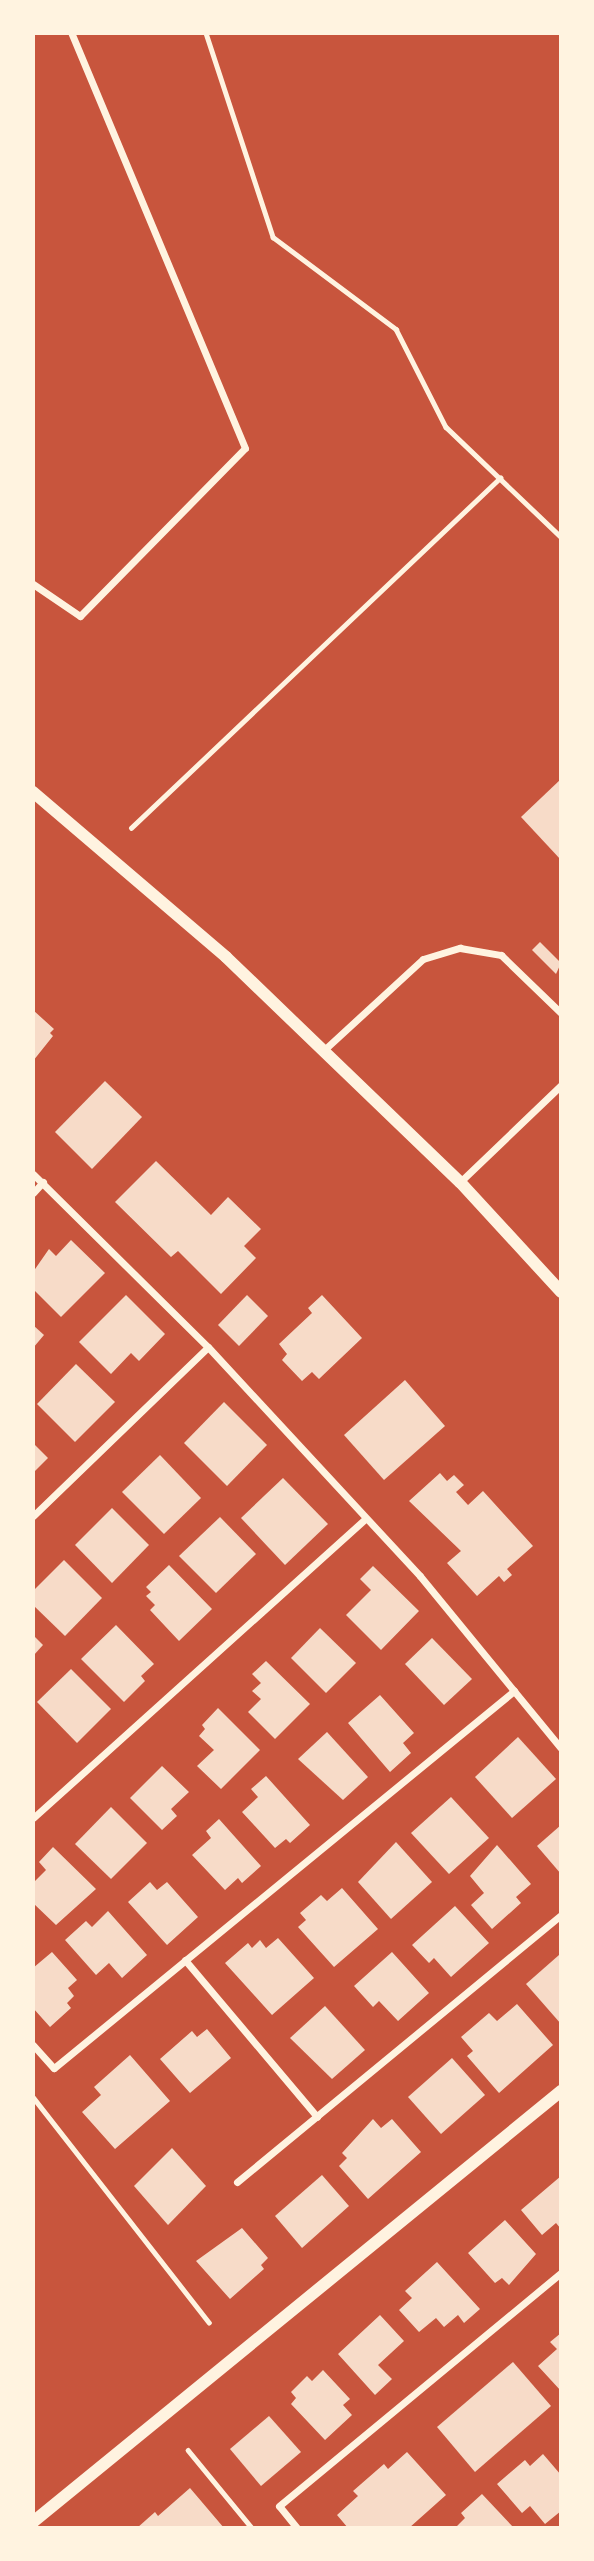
<!DOCTYPE html>
<style>
body{margin:0}
#map{position:relative;width:594px;height:2561px;overflow:hidden;background:#c8553d;font-family:"Noto Sans",sans-serif}
div>[style]{position:absolute}
.building>*{inset:0;background:#f7dbc8}
.path>*{height:4.5px;margin:-2.25px;padding:0 2.25px;transform-origin:2.25px;border-radius:2.25px;background:#fff3e0}
.minor>*{height:7px;margin:-3.5px;padding:0 3.5px;transform-origin:3.5px;border-radius:3.5px;background:#fff3e0}
.tertiary>*{height:12px;margin:-6px;padding:0 6px;transform-origin:6px;border-radius:6px;background:#fff3e0}
span{translate:-50% -50%;white-space:nowrap;text-align:center;line-height:1.15;-webkit-text-stroke:7px #fff3e0;paint-order:stroke}
.frame{position:absolute;inset:0;border:35px solid #fff3e0;pointer-events:none}
</style>
<div id="map">
<div class="building">
<div style="clip-path:polygon(561px 779px,561px 860px,521px 817px)"></div>
<div style="clip-path:polygon(540px 942px,561px 963px,556px 974px,532px 950px)"></div>
<div style="clip-path:polygon(33px 1010px,54px 1029px,50px 1033px,53px 1036px,33px 1061px)"></div>
<div style="clip-path:polygon(105px 1081px,142px 1117px,92px 1169px,55px 1132px)"></div>
<div style="clip-path:polygon(156px 1161px,211px 1215px,228px 1197px,261px 1229px,244px 1246px,256px 1258px,221px 1294px,178px 1251px,171px 1257px,115px 1202px)"></div>
<div style="clip-path:polygon(71px 1240px,105px 1273px,61px 1317px,33px 1289px,33px 1272px,49px 1249px,56px 1256px)"></div>
<div style="clip-path:polygon(126px 1295px,165px 1334px,139px 1361px,131px 1353px,111px 1374px,79px 1342px)"></div>
<div style="clip-path:polygon(247px 1295px,268px 1316px,239px 1346px,218px 1325px)"></div>
<div style="clip-path:polygon(322px 1295px,362px 1338px,319px 1379px,312px 1372px,302px 1381px,282px 1360px,287px 1354px,279px 1344px,312px 1313px,308px 1308px)"></div>
<div style="clip-path:polygon(33px 1325px,44px 1335px,33px 1348px)"></div>
<div style="clip-path:polygon(76px 1364px,115px 1402px,75px 1442px,37px 1404px)"></div>
<div style="clip-path:polygon(405px 1380px,445px 1426px,384px 1480px,344px 1435px)"></div>
<div style="clip-path:polygon(224px 1402px,267px 1445px,227px 1486px,184px 1443px)"></div>
<div style="clip-path:polygon(33px 1443px,48px 1458px,33px 1473px)"></div>
<div style="clip-path:polygon(160px 1455px,201px 1498px,164px 1534px,122px 1492px)"></div>
<div style="clip-path:polygon(440px 1473px,447px 1481px,454px 1475px,464px 1485px,456px 1492px,468px 1505px,483px 1491px,533px 1546px,507px 1569px,512px 1575px,504px 1582px,499px 1576px,477px 1596px,447px 1563px,461px 1551px,409px 1501px)"></div>
<div style="clip-path:polygon(283px 1478px,328px 1524px,285px 1565px,241px 1518px)"></div>
<div style="clip-path:polygon(112px 1508px,149px 1545px,112px 1583px,75px 1545px)"></div>
<div style="clip-path:polygon(220px 1517px,256px 1554px,216px 1593px,179px 1556px)"></div>
<div style="clip-path:polygon(64px 1560px,102px 1598px,65px 1636px,33px 1605px,33px 1591px)"></div>
<div style="clip-path:polygon(169px 1565px,212px 1609px,179px 1641px,150px 1610px,155px 1605px,146px 1596px,151px 1592px,146px 1587px)"></div>
<div style="clip-path:polygon(373px 1566px,419px 1611px,381px 1650px,346px 1615px,371px 1590px,360px 1579px)"></div>
<div style="clip-path:polygon(116px 1625px,154px 1664px,141px 1676px,145px 1681px,124px 1702px,81px 1659px)"></div>
<div style="clip-path:polygon(320px 1628px,356px 1663px,326px 1693px,291px 1658px)"></div>
<div style="clip-path:polygon(33px 1635px,43px 1645px,33px 1656px)"></div>
<div style="clip-path:polygon(432px 1638px,472px 1679px,444px 1705px,405px 1664px)"></div>
<div style="clip-path:polygon(266px 1661px,310px 1704px,275px 1739px,248px 1712px,261px 1699px,252px 1691px,261px 1683px,252px 1674px)"></div>
<div style="clip-path:polygon(71px 1669px,111px 1709px,77px 1743px,37px 1702px)"></div>
<div style="clip-path:polygon(380px 1695px,414px 1733px,403px 1743px,411px 1753px,390px 1772px,348px 1723px)"></div>
<div style="clip-path:polygon(218px 1708px,260px 1750px,221px 1789px,197px 1766px,214px 1750px,199px 1736px,205px 1729px,202px 1725px)"></div>
<div style="clip-path:polygon(327px 1732px,368px 1777px,343px 1800px,298px 1759px)"></div>
<div style="clip-path:polygon(518px 1737px,556px 1779px,512px 1818px,475px 1777px)"></div>
<div style="clip-path:polygon(162px 1766px,189px 1792px,171px 1809px,177px 1816px,162px 1830px,130px 1798px)"></div>
<div style="clip-path:polygon(266px 1776px,310px 1825px,290px 1843px,286px 1839px,275px 1848px,242px 1812px,258px 1797px,251px 1789px)"></div>
<div style="clip-path:polygon(451px 1797px,489px 1838px,449px 1874px,411px 1833px)"></div>
<div style="clip-path:polygon(111px 1807px,147px 1843px,111px 1879px,75px 1844px)"></div>
<div style="clip-path:polygon(219px 1819px,261px 1866px,242px 1883px,238px 1878px,225px 1890px,192px 1855px,211px 1838px,206px 1831px)"></div>
<div style="clip-path:polygon(561px 1825px,561px 1874px,537px 1846px)"></div>
<div style="clip-path:polygon(396px 1842px,432px 1882px,391px 1919px,358px 1882px)"></div>
<div style="clip-path:polygon(497px 1845px,531px 1884px,516px 1897px,521px 1903px,492px 1929px,471px 1905px,484px 1893px,470px 1876px)"></div>
<div style="clip-path:polygon(53px 1847px,96px 1889px,56px 1925px,33px 1903px,33px 1883px,46px 1870px,39px 1862px)"></div>
<div style="clip-path:polygon(150px 1882px,157px 1890px,167px 1882px,198px 1917px,167px 1945px,128px 1902px)"></div>
<div style="clip-path:polygon(342px 1888px,378px 1929px,334px 1967px,298px 1927px,306px 1920px,300px 1913px,321px 1895px,327px 1901px)"></div>
<div style="clip-path:polygon(455px 1906px,489px 1943px,451px 1977px,434px 1958px,429px 1963px,412px 1945px)"></div>
<div style="clip-path:polygon(108px 1911px,147px 1955px,122px 1978px,109px 1963px,96px 1975px,65px 1940px,86px 1921px,92px 1927px)"></div>
<div style="clip-path:polygon(278px 1938px,314px 1978px,272px 2015px,225px 1963px,248px 1943px,252px 1948px,260px 1940px,266px 1948px)"></div>
<div style="clip-path:polygon(52px 1952px,77px 1980px,68px 1988px,74px 1996px,67px 2003px,71px 2008px,50px 2027px,33px 2008px,33px 1968px)"></div>
<div style="clip-path:polygon(392px 1952px,429px 1993px,398px 2021px,379px 2001px,373px 2007px,354px 1986px)"></div>
<div style="clip-path:polygon(559px 1955px,561px 1957px,561px 2024px,526px 1984px)"></div>
<div style="clip-path:polygon(517px 2004px,553px 2045px,499px 2093px,467px 2056px,473px 2051px,461px 2037px,489px 2013px,497px 2021px)"></div>
<div style="clip-path:polygon(325px 2006px,365px 2050px,332px 2079px,290px 2038px)"></div>
<div style="clip-path:polygon(207px 2029px,231px 2058px,190px 2093px,160px 2059px,192px 2031px,197px 2037px)"></div>
<div style="clip-path:polygon(130px 2055px,170px 2101px,115px 2149px,82px 2112px,101px 2095px,94px 2087px)"></div>
<div style="clip-path:polygon(452px 2058px,485px 2095px,441px 2134px,408px 2097px)"></div>
<div style="clip-path:polygon(373px 2119px,381px 2128px,392px 2119px,421px 2152px,368px 2199px,339px 2166px,347px 2158px,342px 2153px)"></div>
<div style="clip-path:polygon(172px 2148px,206px 2186px,168px 2225px,134px 2186px)"></div>
<div style="clip-path:polygon(322px 2175px,349px 2206px,302px 2248px,275px 2216px)"></div>
<div style="clip-path:polygon(561px 2176px,561px 2229px,556px 2223px,542px 2235px,521px 2210px)"></div>
<div style="clip-path:polygon(505px 2220px,536px 2254px,509px 2285px,502px 2278px,495px 2283px,468px 2253px)"></div>
<div style="clip-path:polygon(242px 2228px,268px 2258px,261px 2265px,264px 2269px,230px 2299px,196px 2261px)"></div>
<div style="clip-path:polygon(437px 2262px,480px 2309px,464px 2323px,458px 2315px,444px 2327px,436px 2318px,419px 2332px,399px 2310px,412px 2298px,405px 2291px)"></div>
<div style="clip-path:polygon(380px 2315px,404px 2341px,378px 2365px,392px 2379px,375px 2395px,338px 2354px)"></div>
<div style="clip-path:polygon(561px 2333px,561px 2391px,538px 2366px,557px 2349px,550px 2342px)"></div>
<div style="clip-path:polygon(513px 2362px,551px 2406px,475px 2472px,437px 2427px)"></div>
<div style="clip-path:polygon(323px 2370px,350px 2399px,343px 2405px,352px 2415px,325px 2440px,291px 2404px,296px 2398px,291px 2392px,307px 2376px,312px 2381px)"></div>
<div style="clip-path:polygon(269px 2416px,301px 2452px,261px 2486px,230px 2449px)"></div>
<div style="clip-path:polygon(407px 2452px,446px 2495px,409px 2528px,348px 2528px,337px 2515px,358px 2496px,353px 2491px,384px 2464px,388px 2469px)"></div>
<div style="clip-path:polygon(543px 2454px,561px 2475px,561px 2511px,545px 2524px,530px 2506px,522px 2513px,497px 2484px,525px 2460px,530px 2466px)"></div>
<div style="clip-path:polygon(190px 2488px,224px 2528px,137px 2528px,155px 2512px,158px 2516px)"></div>
<div style="clip-path:polygon(482px 2494px,514px 2528px,455px 2528px,465px 2518px,461px 2513px)"></div>
</div>
<div class="path">
<div style="left:206px;top:33px;width:215px;rotate:71.8deg"></div>
<div style="left:273px;top:237px;width:154px;rotate:36.8deg"></div>
<div style="left:396px;top:329px;width:110px;rotate:63deg"></div>
<div style="left:446px;top:427px;width:159px;rotate:43.7deg"></div>
<div style="left:131px;top:828px;width:509px;rotate:-43.49deg"></div>
<div style="left:33px;top:2097px;width:286px;rotate:52deg"></div>
<div style="left:188px;top:2450px;width:101px;rotate:50.6deg"></div>
</div>
<div class="minor">
<div style="left:33px;top:584px;width:57px;rotate:34.2deg"></div>
<div style="left:80px;top:616px;width:235px;rotate:-45.5deg"></div>
<div style="left:245px;top:448px;width:450px;rotate:-112.7deg"></div>
<div style="left:324px;top:1050px;width:134px;rotate:-42.6deg"></div>
<div style="left:423px;top:959px;width:39px;rotate:-17deg"></div>
<div style="left:460px;top:948px;width:42px;rotate:9.7deg"></div>
<div style="left:501px;top:955px;width:83px;rotate:44deg"></div>
<div style="left:33px;top:1174px;width:246px;rotate:44.7deg"></div>
<div style="left:208px;top:1347px;width:312px;rotate:47.2deg"></div>
<div style="left:420px;top:1576px;width:222px;rotate:50.7deg"></div>
<div style="left:460px;top:1182px;width:140px;rotate:-43.8deg"></div>
<div style="left:33px;top:1193px;width:15px;rotate:-48deg"></div>
<div style="left:33px;top:1516px;width:243px;rotate:-44deg"></div>
<div style="left:33px;top:1818px;width:447px;rotate:-42deg"></div>
<div style="left:185px;top:1960px;width:205px;rotate:49.9deg"></div>
<div style="left:33px;top:2045px;width:31px;rotate:48deg"></div>
<div style="left:54px;top:2068px;width:595px;rotate:-39.34deg"></div>
<div style="left:237px;top:2182px;width:420px;rotate:-39.5deg"></div>
<div style="left:297px;top:2528px;width:28px;rotate:-129deg"></div>
<div style="left:279px;top:2506px;width:366px;rotate:-39.6deg"></div>
</div>
<div class="tertiary">
<div style="left:33px;top:792px;width:254px;rotate:40.5deg"></div>
<div style="left:226px;top:957px;width:325px;rotate:43.9deg"></div>
<div style="left:460px;top:1182px;width:149px;rotate:47.4deg"></div>
<div style="left:33px;top:2522px;width:682px;rotate:-39.22deg"></div>
</div>
<div class="frame"></div>
</div>
